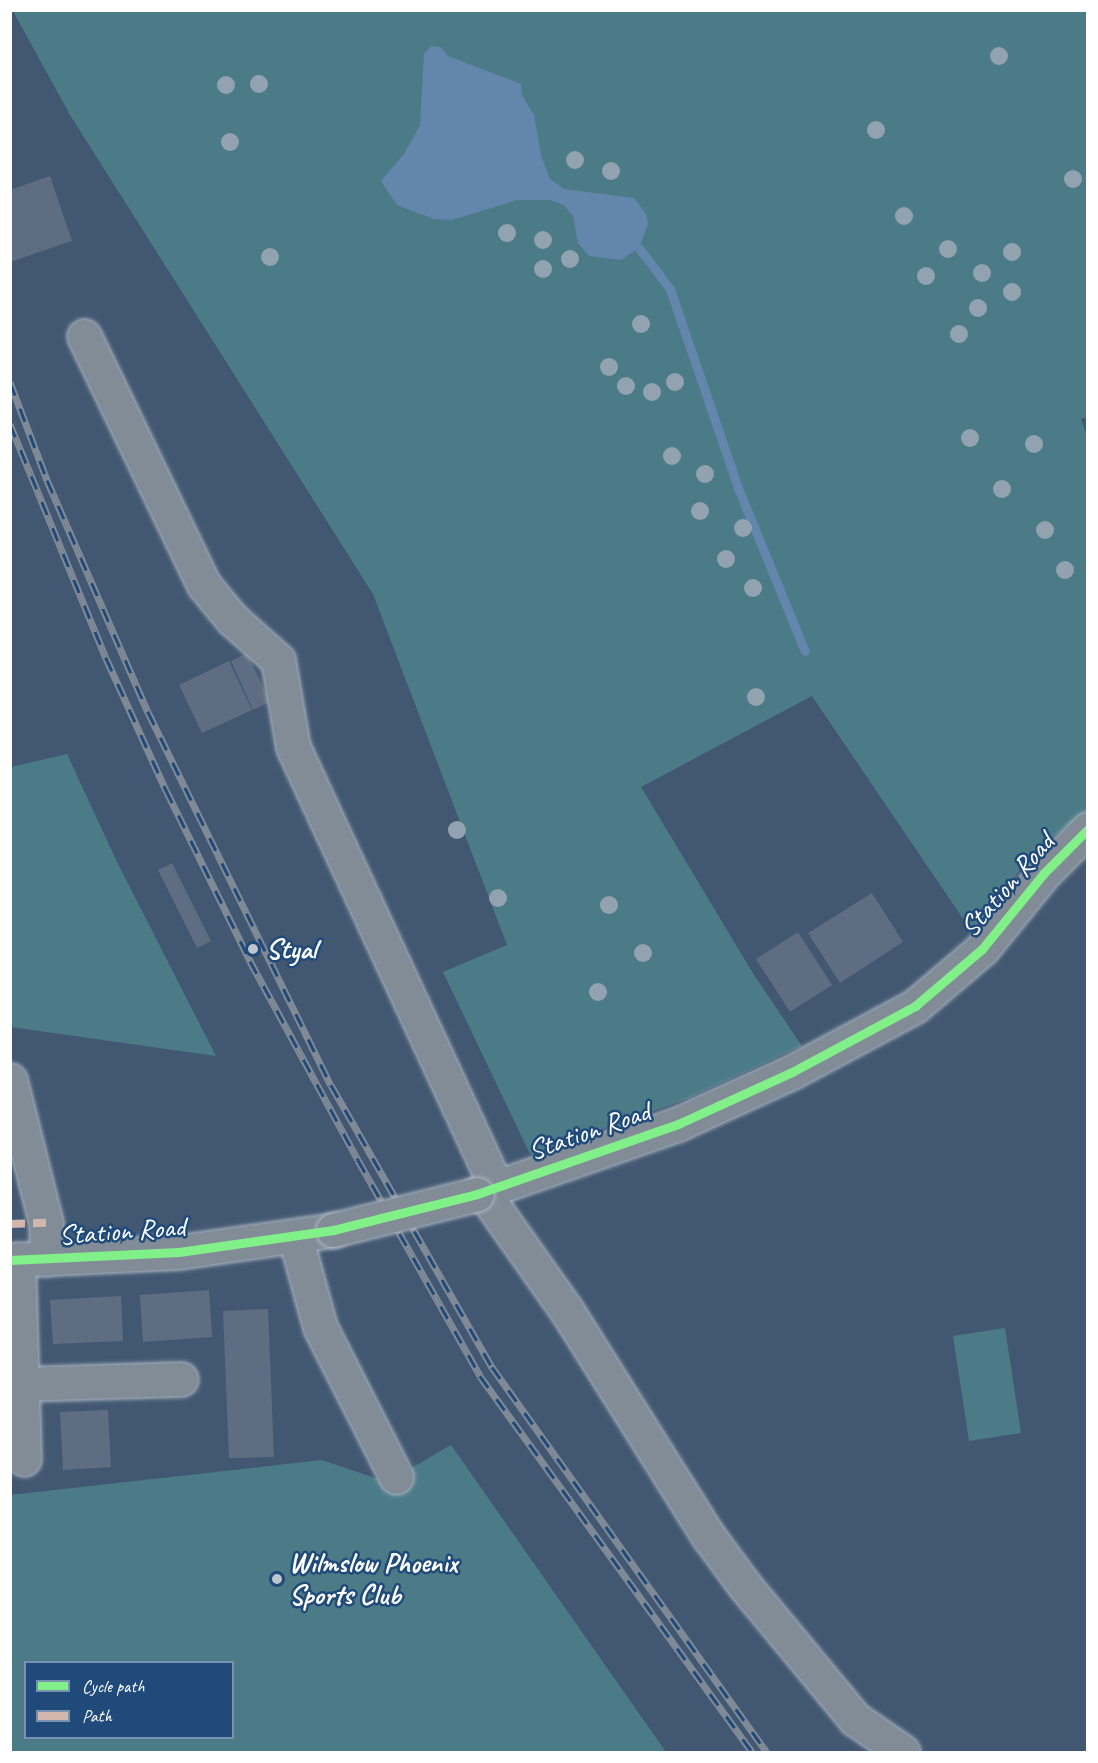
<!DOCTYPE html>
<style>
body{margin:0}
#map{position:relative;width:1098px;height:1763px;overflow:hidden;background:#425872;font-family:Caveat,sans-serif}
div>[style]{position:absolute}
.green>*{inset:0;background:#4c7b88}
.water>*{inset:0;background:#6286ac}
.stream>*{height:9px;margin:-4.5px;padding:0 4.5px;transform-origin:4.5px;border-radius:4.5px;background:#6286ac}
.building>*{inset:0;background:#5e6d81}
.roads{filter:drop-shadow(0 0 2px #aab4c0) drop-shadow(0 0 2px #aab4c0)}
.minor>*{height:33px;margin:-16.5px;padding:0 16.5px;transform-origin:16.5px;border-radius:16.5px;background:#828c97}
.rail>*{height:7px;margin-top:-3.5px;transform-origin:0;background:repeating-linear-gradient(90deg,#1f4a7a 0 14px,#808a97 0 28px);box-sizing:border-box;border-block:2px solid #808a97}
.bridges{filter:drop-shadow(0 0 2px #aab4c0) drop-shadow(0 0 2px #aab4c0)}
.minor-bridge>*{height:33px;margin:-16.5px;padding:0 16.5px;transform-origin:16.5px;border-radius:16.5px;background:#828c97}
.quiet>*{height:8px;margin-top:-4px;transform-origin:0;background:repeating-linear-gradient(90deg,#d1b7ad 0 15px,transparent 0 23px)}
.cycleway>*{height:9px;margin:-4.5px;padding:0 4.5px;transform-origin:4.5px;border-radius:4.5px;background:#82f089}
.trees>*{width:18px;height:18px;margin:-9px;border-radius:50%;background:#92a2b0}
.dots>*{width:16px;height:16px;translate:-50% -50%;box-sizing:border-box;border:3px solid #1f4a7a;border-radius:50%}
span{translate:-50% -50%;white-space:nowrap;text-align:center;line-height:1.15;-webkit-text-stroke:5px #1f4a7a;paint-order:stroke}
.street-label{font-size:28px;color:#fff}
.poi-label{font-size:28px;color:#fff;font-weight:700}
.left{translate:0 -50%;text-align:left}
.frame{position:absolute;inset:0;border:12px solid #fff;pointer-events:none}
.legend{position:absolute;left:24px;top:1661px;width:210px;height:78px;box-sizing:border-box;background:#1f4a7a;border:2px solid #7992af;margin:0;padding:8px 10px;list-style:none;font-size:18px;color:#fff}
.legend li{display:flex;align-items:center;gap:12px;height:30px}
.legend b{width:30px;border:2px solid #7992af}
</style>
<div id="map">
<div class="green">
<div style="clip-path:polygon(13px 11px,1087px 11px,1088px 417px,1081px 419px,1088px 439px,1087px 812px,1035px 850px,972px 932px,812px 696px,641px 787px,754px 975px,802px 1046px,687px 1099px,530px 1154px,443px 972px,507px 945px,373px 594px,70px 115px)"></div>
<div style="clip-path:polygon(67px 754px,117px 862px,216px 1056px,11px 1027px,11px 767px)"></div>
<div style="clip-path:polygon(1005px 1328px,1021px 1433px,969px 1441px,953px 1336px)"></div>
<div style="clip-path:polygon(evenodd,451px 1445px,666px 1752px,11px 1752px,10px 1495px,322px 1460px,387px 1482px,451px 1445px,26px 1662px,232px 1662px,232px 1738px,26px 1738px,26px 1662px)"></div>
</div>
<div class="water">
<div style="clip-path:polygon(431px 46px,441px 47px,448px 56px,521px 84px,522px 95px,534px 115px,541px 155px,550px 179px,564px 189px,634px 198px,646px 214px,648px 224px,639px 248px,621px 260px,589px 256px,578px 243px,573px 216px,564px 205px,550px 200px,517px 200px,452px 220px,434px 219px,397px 205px,381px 181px,404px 154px,420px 125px,424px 54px)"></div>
</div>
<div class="stream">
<div style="left:639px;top:248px;width:51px;rotate:52.9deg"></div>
<div style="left:670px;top:289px;width:210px;rotate:71.1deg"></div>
<div style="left:738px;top:488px;width:176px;rotate:67.7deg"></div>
</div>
<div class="building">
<div style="clip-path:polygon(50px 176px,72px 241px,10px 262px,10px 190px)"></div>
<div style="clip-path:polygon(247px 653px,270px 702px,253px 710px,231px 661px)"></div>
<div style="clip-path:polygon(229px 661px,252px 710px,202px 733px,179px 685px)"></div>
<div style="clip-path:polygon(172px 863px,211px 941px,197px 948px,158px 870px)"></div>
<div style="clip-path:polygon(872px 893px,903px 942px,840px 983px,808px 933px)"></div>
<div style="clip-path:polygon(798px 932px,832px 985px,790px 1012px,756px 959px)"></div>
<div style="clip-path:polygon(209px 1290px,212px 1337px,143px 1342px,140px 1295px)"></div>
<div style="clip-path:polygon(121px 1296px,123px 1341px,53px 1344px,50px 1300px)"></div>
<div style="clip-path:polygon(268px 1309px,274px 1457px,229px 1458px,223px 1311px)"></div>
<div style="clip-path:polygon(108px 1410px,111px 1467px,63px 1470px,60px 1412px)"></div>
</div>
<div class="roads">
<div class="minor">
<div style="left:84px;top:336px;width:276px;rotate:64.3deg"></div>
<div style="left:204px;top:585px;width:44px;rotate:50.5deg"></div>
<div style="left:232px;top:619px;width:62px;rotate:41.7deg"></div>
<div style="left:278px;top:660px;width:88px;rotate:80.2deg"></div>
<div style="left:293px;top:747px;width:486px;rotate:65.2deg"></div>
<div style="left:10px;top:1080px;width:147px;rotate:75.9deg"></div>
<div style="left:46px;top:1223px;width:36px;rotate:88deg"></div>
<div style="left:483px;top:1192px;width:146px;rotate:54.8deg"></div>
<div style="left:567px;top:1311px;width:267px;rotate:57.9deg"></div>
<div style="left:709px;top:1537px;width:61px;rotate:53.7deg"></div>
<div style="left:745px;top:1586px;width:173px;rotate:50.4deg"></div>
<div style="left:855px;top:1719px;width:58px;rotate:34.5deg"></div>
<div style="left:477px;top:1194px;width:213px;rotate:-19.2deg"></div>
<div style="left:678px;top:1124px;width:125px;rotate:-24.5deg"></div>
<div style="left:792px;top:1072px;width:140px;rotate:-28.2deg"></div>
<div style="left:915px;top:1006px;width:88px;rotate:-40.4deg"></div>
<div style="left:982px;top:949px;width:98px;rotate:-50.8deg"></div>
<div style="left:1044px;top:873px;width:62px;rotate:-45deg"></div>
<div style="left:295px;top:1236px;width:94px;rotate:74.6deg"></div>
<div style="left:320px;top:1327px;width:168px;rotate:63.1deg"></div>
<div style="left:18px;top:1259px;width:200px;rotate:88.3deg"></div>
<div style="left:10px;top:1260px;width:169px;rotate:-2.7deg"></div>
<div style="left:179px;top:1252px;width:156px;rotate:-8.1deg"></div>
<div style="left:21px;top:1384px;width:160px;rotate:-1.8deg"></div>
</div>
</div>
<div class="rail">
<div style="left:10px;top:382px;width:105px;rotate:69.3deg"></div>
<div style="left:47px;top:480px;width:253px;rotate:66.5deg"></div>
<div style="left:148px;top:712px;width:415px;rotate:63.9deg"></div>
<div style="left:331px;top:1085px;width:325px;rotate:60.3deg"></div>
<div style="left:492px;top:1367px;width:473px;rotate:54.5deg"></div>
<div style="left:10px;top:424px;width:253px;rotate:67.7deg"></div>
<div style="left:106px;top:658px;width:145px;rotate:65.6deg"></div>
<div style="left:166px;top:790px;width:191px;rotate:63.8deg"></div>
<div style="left:250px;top:961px;width:226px;rotate:61.5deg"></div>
<div style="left:358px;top:1160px;width:248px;rotate:60.5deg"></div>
<div style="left:480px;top:1376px;width:464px;rotate:54.1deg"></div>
</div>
<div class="bridges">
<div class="minor-bridge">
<div style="left:333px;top:1230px;width:148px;rotate:-14deg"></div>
</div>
</div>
<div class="quiet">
<div style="left:10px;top:1224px;width:36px;rotate:-2deg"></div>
</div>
<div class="cycleway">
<div style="left:10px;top:1260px;width:169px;rotate:-2.7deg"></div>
<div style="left:179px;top:1252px;width:156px;rotate:-8.1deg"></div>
<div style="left:333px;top:1230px;width:148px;rotate:-14deg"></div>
<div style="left:477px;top:1194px;width:213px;rotate:-19.2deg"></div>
<div style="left:678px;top:1124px;width:125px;rotate:-24.5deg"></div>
<div style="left:792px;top:1072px;width:140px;rotate:-28.2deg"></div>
<div style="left:915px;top:1006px;width:88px;rotate:-40.4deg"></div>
<div style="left:982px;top:949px;width:98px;rotate:-50.8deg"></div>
<div style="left:1044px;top:873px;width:62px;rotate:-45deg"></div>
</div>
<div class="trees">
<div style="left:999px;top:56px"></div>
<div style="left:259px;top:84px"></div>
<div style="left:226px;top:85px"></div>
<div style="left:876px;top:130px"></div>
<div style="left:230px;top:142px"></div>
<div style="left:575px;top:160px"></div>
<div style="left:611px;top:171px"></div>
<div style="left:1073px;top:179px"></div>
<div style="left:904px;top:216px"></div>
<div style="left:507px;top:233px"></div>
<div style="left:543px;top:240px"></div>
<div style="left:948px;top:249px"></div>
<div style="left:1012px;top:252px"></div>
<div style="left:270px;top:257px"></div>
<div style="left:570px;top:259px"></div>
<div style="left:543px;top:269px"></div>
<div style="left:982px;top:273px"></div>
<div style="left:926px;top:276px"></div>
<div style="left:1012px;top:292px"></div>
<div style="left:978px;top:308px"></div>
<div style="left:641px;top:324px"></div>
<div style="left:959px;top:334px"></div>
<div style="left:609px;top:367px"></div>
<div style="left:675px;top:382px"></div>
<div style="left:626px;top:386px"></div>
<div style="left:652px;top:392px"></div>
<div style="left:970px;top:438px"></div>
<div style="left:1034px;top:444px"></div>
<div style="left:672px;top:456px"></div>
<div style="left:705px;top:474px"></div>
<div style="left:1002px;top:489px"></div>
<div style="left:700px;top:511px"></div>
<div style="left:743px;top:528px"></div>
<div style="left:1045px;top:530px"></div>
<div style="left:726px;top:559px"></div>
<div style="left:1065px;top:570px"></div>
<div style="left:753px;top:588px"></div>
<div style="left:756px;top:697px"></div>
<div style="left:457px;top:830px"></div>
<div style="left:498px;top:898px"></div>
<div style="left:609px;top:905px"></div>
<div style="left:643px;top:953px"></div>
<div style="left:598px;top:992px"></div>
</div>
<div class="dots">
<div style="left:253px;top:949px;background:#bdc5ce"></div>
<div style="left:277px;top:1579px;background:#bdc5ce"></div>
</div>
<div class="street-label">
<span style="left:1007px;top:885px;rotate:-49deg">Station Road</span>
<span style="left:589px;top:1131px;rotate:-19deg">Station Road</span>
<span style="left:122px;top:1231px;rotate:-4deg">Station Road</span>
</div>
<div class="poi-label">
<span class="left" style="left:266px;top:949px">Styal</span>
<span class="left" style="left:289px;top:1579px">Wilmslow Phoenix<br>Sports Club</span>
</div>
<div class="frame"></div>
<ul class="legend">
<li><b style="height:8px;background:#82f089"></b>Cycle path</li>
<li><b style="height:8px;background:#d1b7ad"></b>Path</li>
</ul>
</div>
